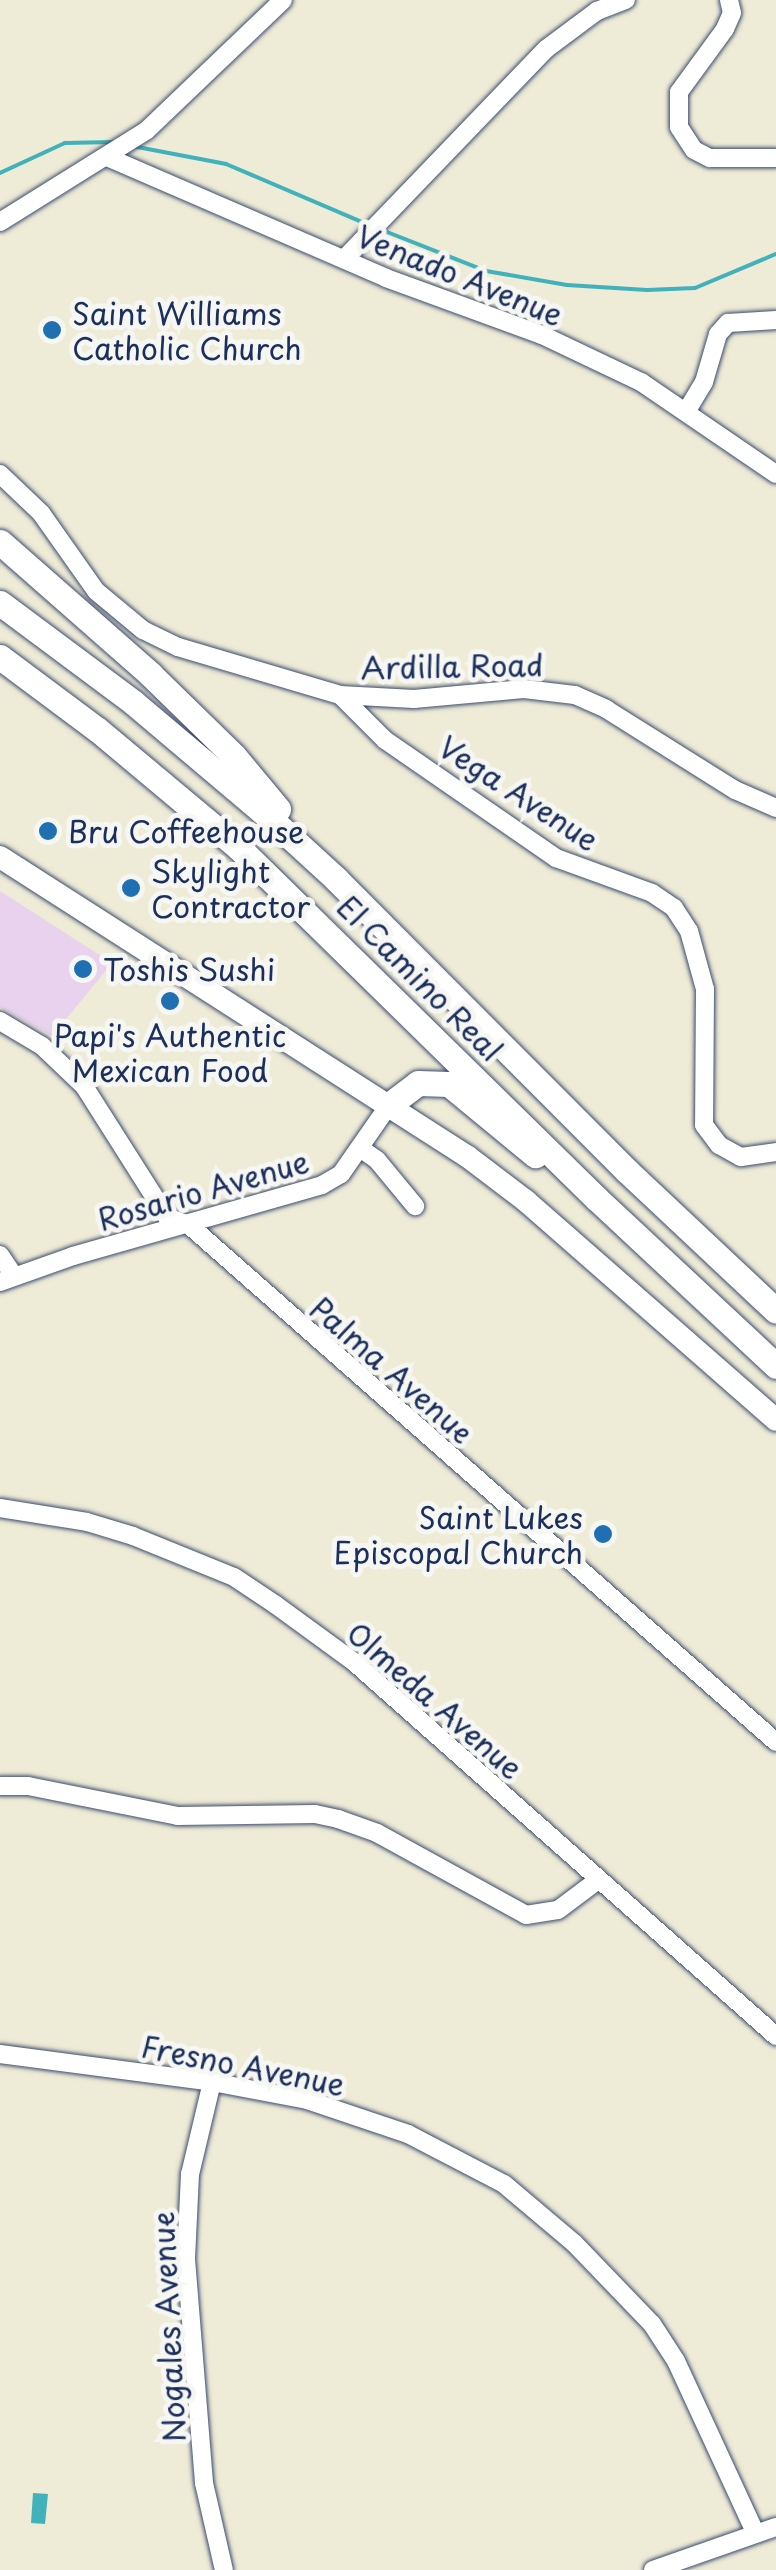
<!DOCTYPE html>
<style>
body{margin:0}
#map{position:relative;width:776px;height:2570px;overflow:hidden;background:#eeebd6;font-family:"Playpen Sans",sans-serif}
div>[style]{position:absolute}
.built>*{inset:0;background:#e8d2ee}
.water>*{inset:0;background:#41b1bb}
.stream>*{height:4px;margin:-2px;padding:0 2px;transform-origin:2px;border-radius:2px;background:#41b1bb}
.roads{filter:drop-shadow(0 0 2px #3b4b70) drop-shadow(0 0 2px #3b4b70)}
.minor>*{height:18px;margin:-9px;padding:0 9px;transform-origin:9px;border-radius:9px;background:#fff}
.major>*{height:22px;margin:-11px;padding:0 11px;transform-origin:11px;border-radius:11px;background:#fff}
.highway>*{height:25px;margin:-12.5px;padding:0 12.5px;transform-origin:12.5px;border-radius:12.5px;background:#fff}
.dots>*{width:28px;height:28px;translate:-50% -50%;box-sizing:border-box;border:5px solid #f6f6f2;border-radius:50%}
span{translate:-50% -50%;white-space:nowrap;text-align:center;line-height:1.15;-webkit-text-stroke:10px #f6f6f2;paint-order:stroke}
.street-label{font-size:30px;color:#1b2f5e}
.poi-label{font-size:30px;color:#1b2f5e}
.left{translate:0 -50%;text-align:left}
.right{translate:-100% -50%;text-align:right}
</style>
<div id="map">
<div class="built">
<div style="clip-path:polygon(0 891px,112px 963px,52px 1036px,0 1007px)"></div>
</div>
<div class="water">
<div style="clip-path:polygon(33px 2493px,48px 2494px,45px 2524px,31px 2523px)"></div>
</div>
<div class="stream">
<div style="left:132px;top:146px;width:96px;rotate:10.8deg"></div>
<div style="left:226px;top:164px;width:155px;rotate:23.1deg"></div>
<div style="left:0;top:173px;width:72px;rotate:-24.8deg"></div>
<div style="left:65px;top:143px;width:48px;rotate:-1.2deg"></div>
<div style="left:382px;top:230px;width:112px;rotate:21.5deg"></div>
<div style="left:486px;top:271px;width:82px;rotate:9.8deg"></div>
<div style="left:567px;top:285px;width:80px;rotate:3.6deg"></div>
<div style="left:647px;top:290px;width:48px;rotate:-2.4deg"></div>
<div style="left:695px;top:288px;width:88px;rotate:-22.8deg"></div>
</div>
<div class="roads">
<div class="minor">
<div style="left:729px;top:0;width:13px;rotate:77deg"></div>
<div style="left:732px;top:13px;width:17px;rotate:114deg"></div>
<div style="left:725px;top:29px;width:78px;rotate:126.1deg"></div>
<div style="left:679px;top:92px;width:35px;rotate:90deg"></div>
<div style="left:679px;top:127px;width:27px;rotate:57deg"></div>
<div style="left:694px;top:150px;width:18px;rotate:27deg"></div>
<div style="left:710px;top:158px;width:66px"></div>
<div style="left:107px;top:157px;width:304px;rotate:23.4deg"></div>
<div style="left:386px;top:278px;width:166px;rotate:20.1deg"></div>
<div style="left:542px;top:335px;width:110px;rotate:25.4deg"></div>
<div style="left:641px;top:382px;width:163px;rotate:34.3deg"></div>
<div style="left:0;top:222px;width:173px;rotate:-32deg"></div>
<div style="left:147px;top:130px;width:188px;rotate:-43.7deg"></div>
<div style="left:344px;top:259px;width:291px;rotate:-46.1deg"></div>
<div style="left:546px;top:49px;width:64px;rotate:-36.7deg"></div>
<div style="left:597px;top:11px;width:31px;rotate:-21deg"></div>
<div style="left:686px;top:412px;width:35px;rotate:-59deg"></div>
<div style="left:704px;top:382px;width:50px;rotate:-73.7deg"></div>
<div style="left:718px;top:334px;width:15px;rotate:-48deg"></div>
<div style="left:728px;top:323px;width:48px;rotate:-3.6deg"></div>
<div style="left:0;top:474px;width:57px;rotate:43.6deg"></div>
<div style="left:41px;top:513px;width:95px;rotate:54.8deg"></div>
<div style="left:96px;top:591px;width:61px;rotate:39.7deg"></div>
<div style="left:143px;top:630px;width:39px;rotate:26deg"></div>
<div style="left:178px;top:647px;width:169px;rotate:16.5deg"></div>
<div style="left:340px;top:695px;width:74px;rotate:3.1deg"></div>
<div style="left:414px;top:699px;width:110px;rotate:-5.2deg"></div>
<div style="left:524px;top:689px;width:51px;rotate:6.7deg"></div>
<div style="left:575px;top:695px;width:34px;rotate:24deg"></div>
<div style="left:606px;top:709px;width:152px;rotate:32.1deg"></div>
<div style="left:735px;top:790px;width:45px;rotate:23.7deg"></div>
<div style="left:340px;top:695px;width:64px;rotate:45deg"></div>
<div style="left:385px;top:740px;width:208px;rotate:34.6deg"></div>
<div style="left:556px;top:858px;width:102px;rotate:20deg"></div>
<div style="left:652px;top:893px;width:27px;rotate:34deg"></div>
<div style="left:674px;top:908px;width:27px;rotate:57deg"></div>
<div style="left:689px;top:931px;width:60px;rotate:74.6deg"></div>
<div style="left:705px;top:989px;width:136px;rotate:90.4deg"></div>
<div style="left:704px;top:1125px;width:25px;rotate:53deg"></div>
<div style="left:719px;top:1145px;width:25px;rotate:29deg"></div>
<div style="left:741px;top:1157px;width:35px;rotate:-8deg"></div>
<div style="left:0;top:1021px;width:49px;rotate:30.8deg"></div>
<div style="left:42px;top:1046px;width:58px;rotate:43.6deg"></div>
<div style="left:84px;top:1086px;width:155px;rotate:57.6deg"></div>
<div style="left:167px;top:1217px;width:23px;rotate:20deg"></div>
<div style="left:189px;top:1225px;width:782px;rotate:41.37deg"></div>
<div style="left:360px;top:1148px;width:21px;rotate:35deg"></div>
<div style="left:377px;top:1160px;width:60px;rotate:50.4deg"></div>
<div style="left:0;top:1255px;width:25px;rotate:56deg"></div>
<div style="left:0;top:1282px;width:77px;rotate:-19.6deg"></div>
<div style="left:73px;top:1256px;width:259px;rotate:-15.9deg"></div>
<div style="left:322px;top:1185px;width:22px;rotate:-30deg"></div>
<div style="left:341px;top:1174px;width:84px;rotate:-55.2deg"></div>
<div style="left:0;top:1508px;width:88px;rotate:9.1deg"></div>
<div style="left:87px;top:1522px;width:48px;rotate:16.9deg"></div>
<div style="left:133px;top:1536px;width:109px;rotate:22.1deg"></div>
<div style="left:234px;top:1577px;width:50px;rotate:33.7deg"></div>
<div style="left:276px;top:1605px;width:97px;rotate:36.2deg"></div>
<div style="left:354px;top:1662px;width:564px;rotate:41.55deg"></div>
<div style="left:0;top:1786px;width:28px"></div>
<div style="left:28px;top:1786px;width:153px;rotate:11.3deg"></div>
<div style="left:178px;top:1816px;width:137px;rotate:-0.8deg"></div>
<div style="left:315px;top:1814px;width:24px;rotate:12deg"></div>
<div style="left:338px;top:1819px;width:41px;rotate:19.7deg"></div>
<div style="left:377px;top:1833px;width:170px;rotate:28.8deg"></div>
<div style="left:526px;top:1915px;width:32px;rotate:-9deg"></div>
<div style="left:558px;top:1910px;width:50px;rotate:-36.9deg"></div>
<div style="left:0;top:2054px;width:214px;rotate:7.5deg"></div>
<div style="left:212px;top:2082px;width:97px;rotate:10.7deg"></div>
<div style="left:307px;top:2100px;width:107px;rotate:18.6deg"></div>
<div style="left:408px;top:2134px;width:108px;rotate:27.5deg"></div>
<div style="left:504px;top:2184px;width:92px;rotate:40.1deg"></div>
<div style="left:574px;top:2243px;width:112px;rotate:46.1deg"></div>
<div style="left:652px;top:2324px;width:44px;rotate:57deg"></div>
<div style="left:676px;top:2361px;width:188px;rotate:65.2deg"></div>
<div style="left:212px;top:2082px;width:95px;rotate:103.4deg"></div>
<div style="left:190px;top:2174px;width:85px;rotate:92.7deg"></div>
<div style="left:186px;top:2259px;width:225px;rotate:85.4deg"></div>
<div style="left:204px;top:2483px;width:89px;rotate:77.1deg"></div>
<div style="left:653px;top:2570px;width:130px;rotate:-19.3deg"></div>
</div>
<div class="major">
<div style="left:0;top:857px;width:556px;rotate:32.66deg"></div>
<div style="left:468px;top:1157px;width:73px;rotate:37.2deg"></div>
<div style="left:526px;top:1201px;width:332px;rotate:41.2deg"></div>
</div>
<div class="highway">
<div style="left:0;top:542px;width:200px;rotate:41.3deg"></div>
<div style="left:150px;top:674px;width:117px;rotate:44.3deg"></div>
<div style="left:234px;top:756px;width:69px;rotate:50.3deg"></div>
<div style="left:0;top:603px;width:167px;rotate:36.7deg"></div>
<div style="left:134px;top:703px;width:169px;rotate:40.2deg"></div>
<div style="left:263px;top:812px;width:99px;rotate:42.5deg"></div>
<div style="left:336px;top:879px;width:412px;rotate:45.1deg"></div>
<div style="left:627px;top:1171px;width:204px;rotate:43.2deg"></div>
<div style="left:0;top:657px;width:122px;rotate:36.7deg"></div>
<div style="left:98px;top:730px;width:184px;rotate:39.9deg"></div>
<div style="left:239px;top:848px;width:501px;rotate:44.43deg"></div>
<div style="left:597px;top:1199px;width:245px;rotate:43deg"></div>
<div style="left:389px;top:1105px;width:36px;rotate:-37deg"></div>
<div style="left:418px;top:1083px;width:31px;rotate:2deg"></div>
<div style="left:449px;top:1084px;width:112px;rotate:39.5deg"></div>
</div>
</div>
<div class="dots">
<div style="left:52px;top:330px;background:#1f6fb2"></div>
<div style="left:48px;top:831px;background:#1f6fb2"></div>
<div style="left:131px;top:888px;background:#1f6fb2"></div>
<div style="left:83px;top:969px;background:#1f6fb2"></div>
<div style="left:170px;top:1001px;background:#1f6fb2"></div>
<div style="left:603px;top:1534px;background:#1f6fb2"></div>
</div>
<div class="street-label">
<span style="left:460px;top:275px;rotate:22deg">Venado Avenue</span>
<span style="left:452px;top:666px;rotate:-1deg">Ardilla Road</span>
<span style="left:519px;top:793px;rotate:33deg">Vega Avenue</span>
<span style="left:420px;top:978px;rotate:45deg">El Camino Real</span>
<span style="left:203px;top:1190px;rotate:-16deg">Rosario Avenue</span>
<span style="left:392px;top:1370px;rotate:41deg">Palma Avenue</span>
<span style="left:435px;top:1700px;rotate:41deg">Olmeda Avenue</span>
<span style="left:243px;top:2065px;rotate:11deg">Fresno Avenue</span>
<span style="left:168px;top:2327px;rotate:-93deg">Nogales Avenue</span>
</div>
<div class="poi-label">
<span class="left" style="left:72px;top:330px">Saint Williams<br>Catholic Church</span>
<span class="left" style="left:68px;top:831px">Bru Coffeehouse</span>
<span class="left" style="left:151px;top:888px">Skylight<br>Contractor</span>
<span class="left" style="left:103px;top:969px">Toshis Sushi</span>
<span style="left:170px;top:1052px">Papi's Authentic<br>Mexican Food</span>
<span class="right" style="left:583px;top:1534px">Saint Lukes<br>Episcopal Church</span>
</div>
</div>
